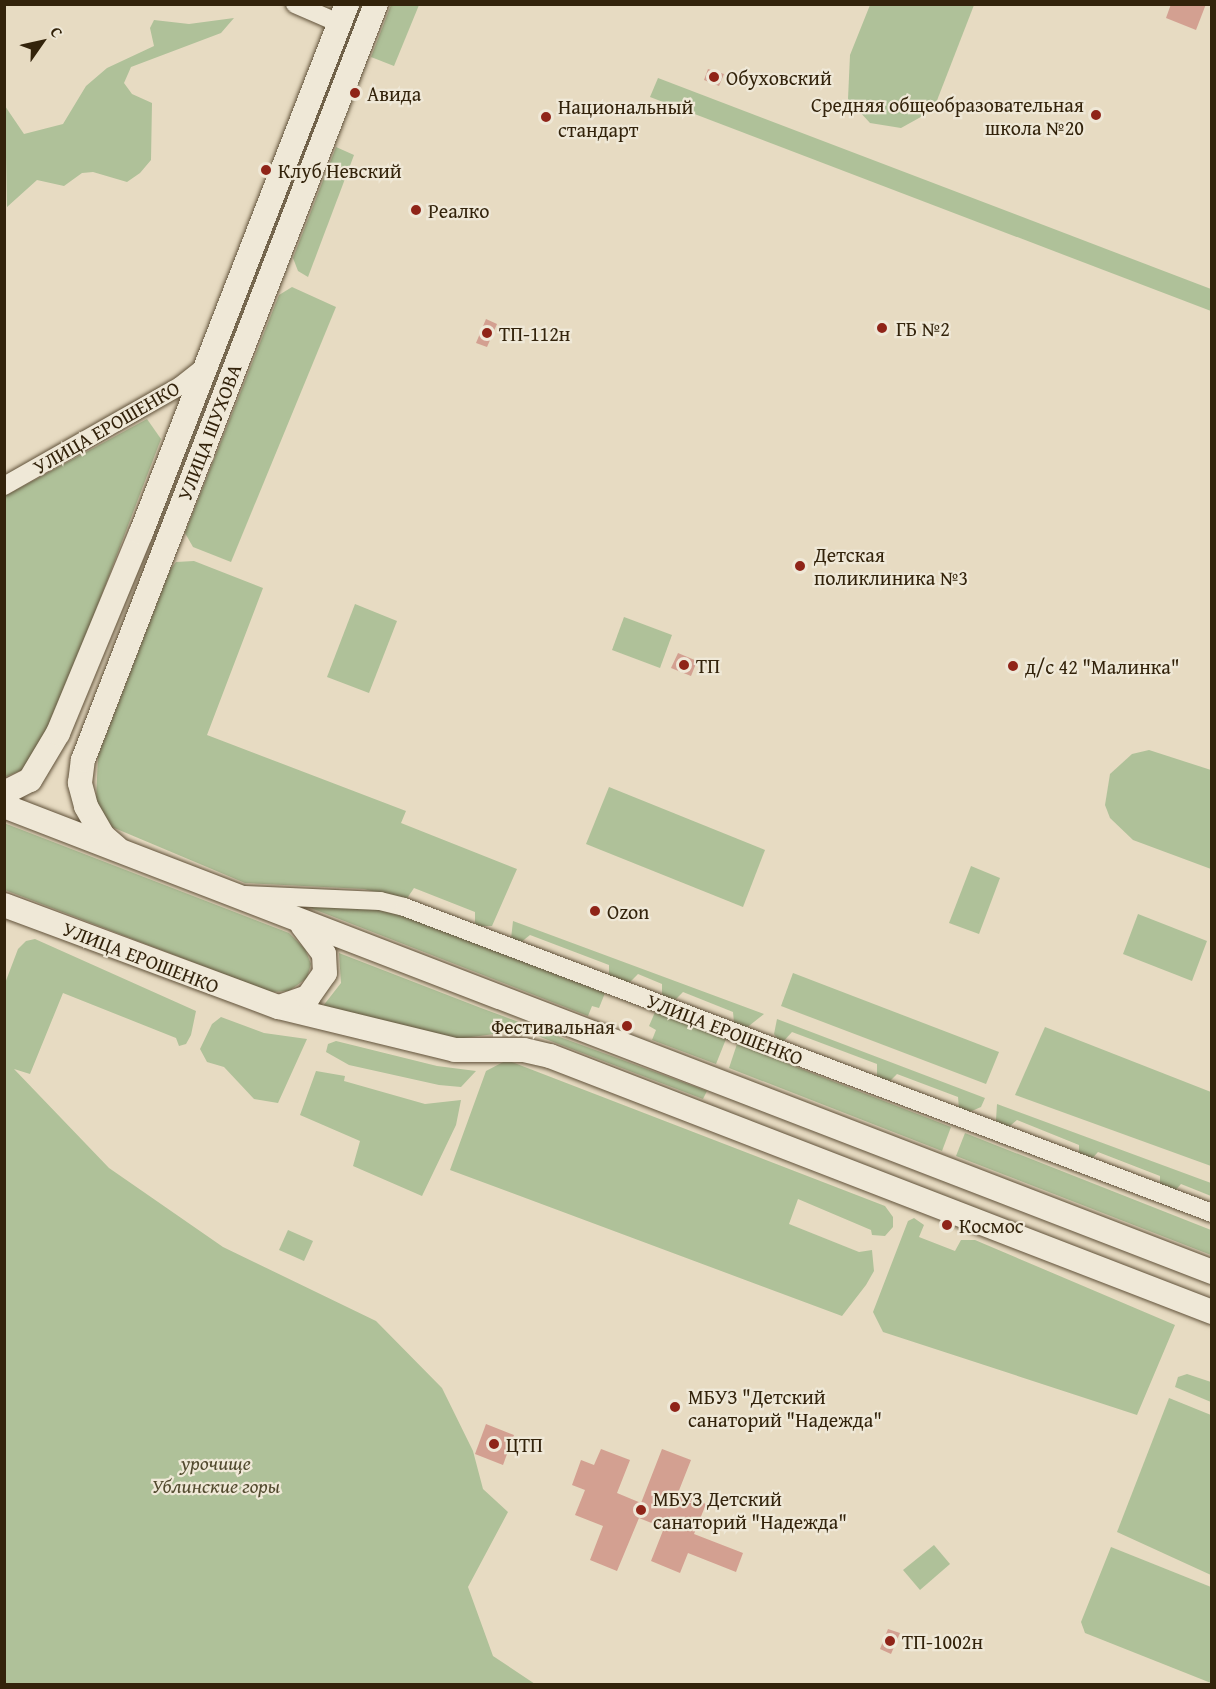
<!DOCTYPE html>
<meta charset="utf-8">
<style>
body{margin:0}
#map{position:relative;width:1216px;height:1689px;overflow:hidden;background:#e7dbc2;font-family:"Gentium Book Plus",serif}
div>[style]{position:absolute}
.green>*{inset:0;background:#afc199}
.building>*{inset:0;background:#d3a091}
.roads{filter:drop-shadow(0 0 2px #605139) drop-shadow(0 0 2px #605139)}
.minor>*{height:18px;margin:-9px;padding:0 9px;transform-origin:9px;border-radius:9px;background:#efe8d7}
.secondary>*{height:24px;margin:-12px;padding:0 12px;transform-origin:12px;border-radius:12px;background:#efe8d7}
.dots>*{width:16px;height:16px;translate:-50% -50%;box-sizing:border-box;border:3px solid #efe8d7;border-radius:50%}
span{translate:-50% -50%;white-space:nowrap;text-align:center;line-height:1.15;-webkit-text-stroke:4.5px #efe8d7;paint-order:stroke}
.poi-label{font-size:20px;color:#33230b}
.left{translate:0 -50%;text-align:left}
.right{translate:-100% -50%;text-align:right}
.street-label{font-size:20px;color:#33230b}
.park-label{font-size:20px;color:#524a2e;font-style:italic}
.frame{position:absolute;inset:0;border:6px solid #33230b;pointer-events:none}
.north{position:absolute;left:12px;top:12px;width:60px;height:60px;-webkit-text-stroke:4px #efe8d7;paint-order:stroke;rotate:56deg;font-size:16px;font-weight:700;line-height:24px;text-align:center;color:#33230b}
.north::after{content:'';display:block;margin:auto;width:21px;height:27px;background:#33230b;clip-path:polygon(50% 0,100% 100%,50% 72%,0 100%)}
</style>
<div id="map">
<div class="green">
<div style="clip-path:polygon(391px 5px,419px 5px,394px 66px,371px 57px)"></div>
<div style="clip-path:polygon(870px 5px,974px 5px,936px 103px,928px 113px,901px 128px,870px 123px,848px 99px,850px 55px)"></div>
<div style="clip-path:polygon(234px 18px,221px 33px,131px 67px,124px 83px,132px 94px,152px 103px,151px 160px,140px 173px,127px 182px,93px 172px,82px 173px,64px 186px,37px 180px,7px 207px,5px 106px,24px 134px,63px 124px,86px 86px,107px 68px,154px 46px,150px 28px,154px 20px,189px 24px)"></div>
<div style="clip-path:polygon(658px 78px,1211px 289px,1211px 311px,650px 97px)"></div>
<div style="clip-path:polygon(336px 147px,354px 155px,308px 277px,298px 271px,293px 258px)"></div>
<div style="clip-path:polygon(292px 287px,336px 307px,231px 562px,193px 547px,185px 533px,279px 295px)"></div>
<div style="clip-path:polygon(147px 419px,161px 439px,54px 720px,22px 770px,5px 777px,5px 496px)"></div>
<div style="clip-path:polygon(194px 561px,263px 588px,207px 735px,406px 811px,401px 823px,517px 869px,492px 926px,475px 926px,475px 912px,414px 888px,406px 900px,364px 889px,245px 883px,112px 827px,96px 801px,98px 756px,170px 570px,176px 562px)"></div>
<div style="clip-path:polygon(355px 604px,397px 621px,369px 693px,327px 677px)"></div>
<div style="clip-path:polygon(624px 617px,672px 635px,660px 668px,612px 650px)"></div>
<div style="clip-path:polygon(1149px 750px,1211px 770px,1211px 869px,1133px 840px,1110px 818px,1105px 805px,1110px 774px,1132px 754px)"></div>
<div style="clip-path:polygon(609px 787px,765px 850px,743px 907px,586px 844px)"></div>
<div style="clip-path:polygon(4px 823px,289px 933px,305px 949px,311px 964px,307px 978px,289px 991px,271px 992px,5px 890px)"></div>
<div style="clip-path:polygon(971px 866px,1000px 878px,979px 934px,949px 923px)"></div>
<div style="clip-path:polygon(298px 903px,391px 911px,605px 993px,599px 1008px,592px 1006px,588px 1016px)"></div>
<div style="clip-path:polygon(1138px 914px,1207px 941px,1192px 981px,1123px 954px)"></div>
<div style="clip-path:polygon(513px 921px,764px 1014px,745px 1029px,734px 1023px,733px 1012px,683px 992px,674px 1001px,662px 997px,662px 984px,638px 974px,628px 984px,609px 976px,609px 965px,530px 935px,520px 943px,511px 939px)"></div>
<div style="clip-path:polygon(35px 939px,196px 1011px,191px 1035px,186px 1044px,179px 1046px,176px 1038px,63px 993px,30px 1074px,14px 1069px,109px 1168px,223px 1247px,376px 1321px,442px 1388px,473px 1451px,483px 1489px,508px 1512px,468px 1587px,493px 1656px,535px 1684px,5px 1684px,4px 986px,18px 949px,26px 941px)"></div>
<div style="clip-path:polygon(339px 953px,481px 1008px,707px 1091px,703px 1099px,535px 1035px,517px 1031px,456px 1039px,323px 1006px,341px 983px)"></div>
<div style="clip-path:polygon(793px 973px,999px 1052px,986px 1084px,781px 1006px)"></div>
<div style="clip-path:polygon(656px 1010px,726px 1039px,716px 1064px,652px 1040px,656px 1030px,649px 1026px)"></div>
<div style="clip-path:polygon(221px 1017px,264px 1033px,307px 1039px,278px 1103px,254px 1099px,224px 1067px,207px 1062px,200px 1049px,212px 1024px)"></div>
<div style="clip-path:polygon(777px 1019px,985px 1098px,981px 1107px,967px 1113px,959px 1110px,958px 1097px,897px 1074px,888px 1083px,877px 1078px,877px 1064px,792px 1032px,781px 1044px,774px 1034px)"></div>
<div style="clip-path:polygon(1045px 1027px,1211px 1092px,1211px 1166px,1015px 1095px)"></div>
<div style="clip-path:polygon(336px 1041px,437px 1066px,476px 1071px,461px 1087px,439px 1085px,349px 1065px,326px 1052px,328px 1044px)"></div>
<div style="clip-path:polygon(737px 1044px,951px 1127px,942px 1151px,729px 1068px)"></div>
<div style="clip-path:polygon(507px 1060px,885px 1206px,893px 1217px,893px 1227px,885px 1236px,872px 1235px,871px 1230px,798px 1199px,789px 1224px,859px 1252px,872px 1250px,874px 1271px,866px 1285px,842px 1316px,450px 1170px,486px 1071px)"></div>
<div style="clip-path:polygon(316px 1071px,345px 1076px,344px 1081px,425px 1104px,461px 1100px,456px 1125px,422px 1196px,353px 1166px,360px 1141px,300px 1115px)"></div>
<div style="clip-path:polygon(997px 1104px,1211px 1183px,1211px 1196px,1181px 1184px,1172px 1194px,1160px 1189px,1160px 1176px,1098px 1152px,1089px 1162px,1079px 1157px,1079px 1145px,1017px 1120px,1005px 1130px,996px 1120px)"></div>
<div style="clip-path:polygon(965px 1133px,1211px 1230px,1211px 1255px,956px 1156px)"></div>
<div style="clip-path:polygon(914px 1218px,924px 1225px,919px 1237px,955px 1251px,961px 1240px,975px 1240px,1175px 1325px,1137px 1415px,883px 1332px,873px 1312px,908px 1221px)"></div>
<div style="clip-path:polygon(288px 1230px,313px 1241px,304px 1261px,279px 1250px)"></div>
<div style="clip-path:polygon(1187px 1374px,1211px 1382px,1211px 1402px,1175px 1387px,1178px 1377px)"></div>
<div style="clip-path:polygon(1169px 1398px,1211px 1415px,1211px 1575px,1117px 1532px)"></div>
<div style="clip-path:polygon(934px 1545px,950px 1564px,920px 1590px,903px 1570px)"></div>
<div style="clip-path:polygon(1111px 1547px,1211px 1587px,1211px 1683px,1085px 1633px,1081px 1622px)"></div>
</div>
<div class="building">
<div style="clip-path:polygon(1171px 4px,1206px 4px,1196px 30px,1166px 18px)"></div>
<div style="clip-path:polygon(708px 69px,724px 74px,719px 86px,704px 80px)"></div>
<div style="clip-path:polygon(486px 319px,497px 324px,487px 347px,476px 343px)"></div>
<div style="clip-path:polygon(678px 653px,697px 661px,691px 676px,671px 668px)"></div>
<div style="clip-path:polygon(486px 1424px,514px 1435px,503px 1465px,475px 1454px)"></div>
<div style="clip-path:polygon(601px 1449px,630px 1460px,617px 1493px,641px 1503px,662px 1449px,691px 1460px,678px 1493px,706px 1504px,694px 1534px,743px 1553px,736px 1572px,688px 1553px,680px 1573px,651px 1561px,664px 1528px,639px 1518px,617px 1571px,590px 1560px,603px 1526px,575px 1515px,585px 1490px,572px 1485px,581px 1460px,594px 1465px)"></div>
<div style="clip-path:polygon(888px 1629px,900px 1633px,891px 1654px,880px 1649px)"></div>
</div>
<div class="roads">
<div class="minor">
<div style="left:295px;top:4px;width:48px;rotate:23.4deg"></div>
<div style="left:4px;top:486px;width:202px;rotate:-29.6deg"></div>
<div style="left:180px;top:386px;width:33px;rotate:-38deg"></div>
<div style="left:245px;top:895px;width:135px;rotate:2.5deg"></div>
<div style="left:380px;top:901px;width:25px;rotate:14deg"></div>
<div style="left:404px;top:907px;width:864px;rotate:20.74deg"></div>
</div>
<div class="secondary">
<div style="left:4px;top:793px;width:29px;rotate:-27deg"></div>
<div style="left:30px;top:780px;width:55px;rotate:-59.2deg"></div>
<div style="left:58px;top:733px;width:217px;rotate:-67.5deg"></div>
<div style="left:141px;top:533px;width:568px;rotate:-68.72deg"></div>
<div style="left:4px;top:806px;width:1295px;rotate:21.09deg"></div>
<div style="left:117px;top:848px;width:18px;rotate:-139deg"></div>
<div style="left:103px;top:836px;width:34px;rotate:-120deg"></div>
<div style="left:86px;top:806px;width:24px;rotate:-105deg"></div>
<div style="left:80px;top:783px;width:23px;rotate:-83deg"></div>
<div style="left:83px;top:760px;width:811px;rotate:-68.82deg"></div>
<div style="left:4px;top:905px;width:293px;rotate:20.4deg"></div>
<div style="left:279px;top:1007px;width:181px;rotate:13.7deg"></div>
<div style="left:455px;top:1050px;width:69px"></div>
<div style="left:524px;top:1050px;width:27px;rotate:13deg"></div>
<div style="left:550px;top:1056px;width:710px;rotate:21.14deg"></div>
<div style="left:279px;top:1007px;width:31px;rotate:-19deg"></div>
<div style="left:308px;top:997px;width:29px;rotate:-55deg"></div>
<div style="left:325px;top:973px;width:19px;rotate:-93deg"></div>
<div style="left:324px;top:954px;width:36px;rotate:-127deg"></div>
</div>
</div>
<div class="dots">
<div style="left:714px;top:77px;background:#8f2418"></div>
<div style="left:355px;top:93px;background:#8f2418"></div>
<div style="left:1096px;top:115px;background:#8f2418"></div>
<div style="left:546px;top:117px;background:#8f2418"></div>
<div style="left:266px;top:170px;background:#8f2418"></div>
<div style="left:416px;top:210px;background:#8f2418"></div>
<div style="left:882px;top:328px;background:#8f2418"></div>
<div style="left:487px;top:333px;background:#8f2418"></div>
<div style="left:800px;top:566px;background:#8f2418"></div>
<div style="left:684px;top:665px;background:#8f2418"></div>
<div style="left:1013px;top:666px;background:#8f2418"></div>
<div style="left:595px;top:911px;background:#8f2418"></div>
<div style="left:627px;top:1026px;background:#8f2418"></div>
<div style="left:947px;top:1225px;background:#8f2418"></div>
<div style="left:675px;top:1407px;background:#8f2418"></div>
<div style="left:494px;top:1444px;background:#8f2418"></div>
<div style="left:641px;top:1510px;background:#8f2418"></div>
<div style="left:890px;top:1641px;background:#8f2418"></div>
</div>
<div class="poi-label">
<span class="left" style="left:726px;top:77px">Обуховский</span>
<span class="left" style="left:367px;top:93px">Авида</span>
<span class="right" style="left:1084px;top:116px">Средняя общеобразовательная<br>школа №20</span>
<span class="left" style="left:558px;top:118px">Национальный<br>стандарт</span>
<span class="left" style="left:278px;top:170px">Клуб Невский</span>
<span class="left" style="left:428px;top:210px">Реалко</span>
<span class="left" style="left:896px;top:328px">ГБ №2</span>
<span class="left" style="left:499px;top:333px">ТП-112н</span>
<span class="left" style="left:814px;top:566px">Детская<br>поликлиника №3</span>
<span class="left" style="left:696px;top:665px">ТП</span>
<span class="left" style="left:1025px;top:666px">д/с 42 "Малинка"</span>
<span class="left" style="left:607px;top:911px">Ozon</span>
<span class="right" style="left:615px;top:1026px">Фестивальная</span>
<span class="left" style="left:959px;top:1225px">Космос</span>
<span class="left" style="left:688px;top:1408px">МБУЗ "Детский<br>санаторий "Надежда"</span>
<span class="left" style="left:506px;top:1444px">ЦТП</span>
<span class="left" style="left:653px;top:1510px">МБУЗ Детский<br>санаторий "Надежда"</span>
<span class="left" style="left:902px;top:1641px">ТП-1002н</span>
</div>
<div class="street-label">
<span style="left:106px;top:427px;rotate:-30deg">УЛИЦА ЕРОШЕНКО</span>
<span style="left:209px;top:432px;rotate:-69deg">УЛИЦА ШУХОВА</span>
<span style="left:141px;top:957px;rotate:21deg">УЛИЦА ЕРОШЕНКО</span>
<span style="left:725px;top:1029px;rotate:21deg">УЛИЦА ЕРОШЕНКО</span>
</div>
<div class="park-label">
<span style="left:216px;top:1474px">урочище<br>Ублинские горы</span>
</div>
<div class="frame"></div>
<div class="north">С</div>
</div>
